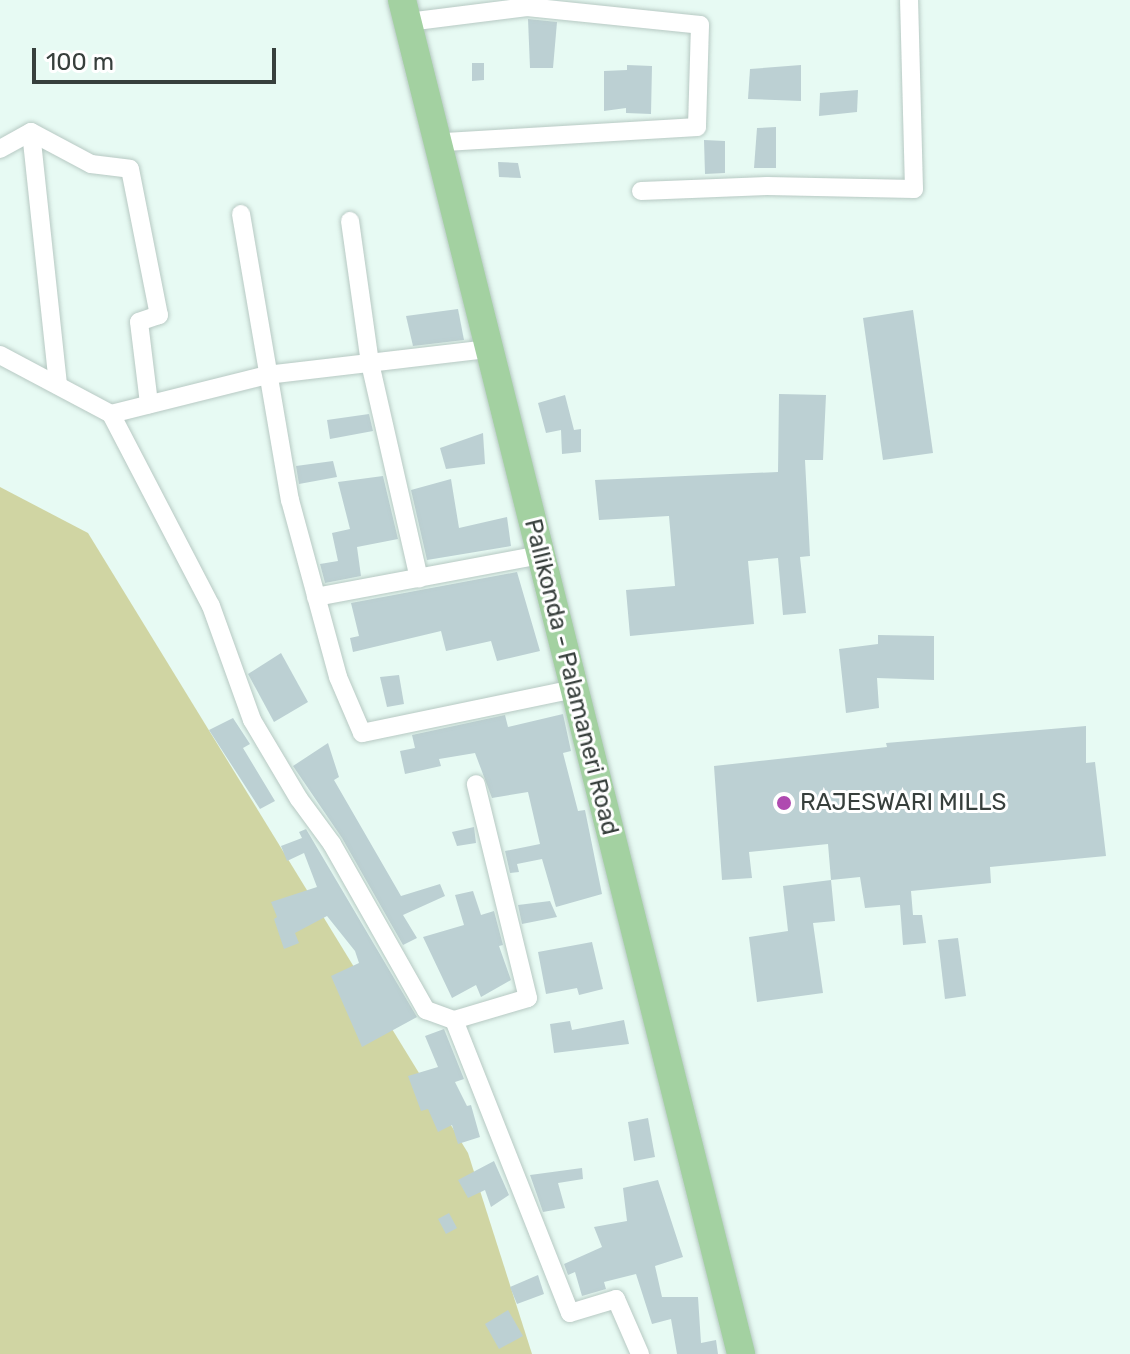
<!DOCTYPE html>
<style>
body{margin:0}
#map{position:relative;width:1130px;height:1354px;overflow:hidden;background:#e7faf3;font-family:Rubik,sans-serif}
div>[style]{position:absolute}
.green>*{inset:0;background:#d0d5a3}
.building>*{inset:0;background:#bcd0d3}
.roads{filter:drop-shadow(0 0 2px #b7c9c3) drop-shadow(0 0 2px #b7c9c3)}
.street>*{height:18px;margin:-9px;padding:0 9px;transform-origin:9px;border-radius:9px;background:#fff}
.primary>*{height:28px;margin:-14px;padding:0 14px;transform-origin:14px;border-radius:14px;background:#a3d1a1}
.dots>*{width:22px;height:22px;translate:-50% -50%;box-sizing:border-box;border:4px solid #fff;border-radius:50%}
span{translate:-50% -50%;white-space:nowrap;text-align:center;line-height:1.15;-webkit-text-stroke:6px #fff;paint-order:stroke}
.street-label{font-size:24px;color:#373f3c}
.poi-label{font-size:24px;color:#373f3c}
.left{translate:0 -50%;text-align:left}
.scale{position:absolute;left:32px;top:48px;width:244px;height:36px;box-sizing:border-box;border:4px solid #373f3c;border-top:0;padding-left:10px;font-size:24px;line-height:28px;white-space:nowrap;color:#373f3c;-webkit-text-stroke:6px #fff;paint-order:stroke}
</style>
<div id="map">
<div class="green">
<div style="clip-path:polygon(0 487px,88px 533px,468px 1153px,532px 1354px,0 1354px)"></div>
</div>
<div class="building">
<div style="clip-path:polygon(528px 19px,557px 22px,553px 68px,530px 68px)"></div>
<div style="clip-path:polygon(472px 63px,484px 63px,484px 80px,472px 81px)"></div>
<div style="clip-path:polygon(627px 65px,652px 66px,651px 114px,626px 113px,626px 108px,604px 111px,604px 71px,627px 70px)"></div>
<div style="clip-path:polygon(801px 65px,801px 101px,748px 99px,750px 69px)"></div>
<div style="clip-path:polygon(858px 90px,857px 112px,819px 116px,820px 93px)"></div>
<div style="clip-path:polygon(776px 127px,776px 168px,754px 168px,757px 128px)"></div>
<div style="clip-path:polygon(704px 140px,725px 141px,725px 173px,705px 174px)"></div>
<div style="clip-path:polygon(498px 162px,518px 163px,521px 178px,499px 177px)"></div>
<div style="clip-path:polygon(458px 309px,464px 340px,413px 346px,406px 316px)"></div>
<div style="clip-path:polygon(913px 310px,933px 453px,883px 460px,863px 318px)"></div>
<div style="clip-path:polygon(779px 394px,826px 395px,823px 460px,805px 460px,810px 556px,800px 557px,806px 613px,783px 615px,778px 558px,748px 561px,754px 624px,630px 636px,626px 590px,675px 586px,669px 516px,599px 520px,595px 480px,778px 472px)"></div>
<div style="clip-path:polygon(565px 395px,574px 430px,581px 429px,581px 452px,562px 454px,561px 430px,546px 433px,538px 403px)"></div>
<div style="clip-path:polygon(369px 414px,373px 431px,330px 439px,327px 420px)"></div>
<div style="clip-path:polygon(483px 433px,485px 464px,446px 469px,440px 448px)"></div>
<div style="clip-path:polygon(333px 461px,337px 477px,299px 484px,296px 466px)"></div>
<div style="clip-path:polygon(383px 476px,398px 539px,357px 547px,361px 576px,325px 583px,320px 564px,338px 561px,332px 533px,350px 529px,338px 482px)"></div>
<div style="clip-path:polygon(451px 479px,459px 528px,507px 517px,511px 546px,427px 560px,411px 490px)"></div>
<div style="clip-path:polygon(517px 572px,540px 651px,497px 661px,491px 641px,446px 651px,441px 631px,353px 652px,350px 638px,359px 636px,351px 603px)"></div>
<div style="clip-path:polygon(878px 635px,934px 636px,934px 680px,877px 678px,879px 708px,846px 713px,839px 649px,878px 644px)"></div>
<div style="clip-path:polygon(281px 653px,308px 702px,274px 722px,248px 674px)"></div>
<div style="clip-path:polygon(399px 675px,404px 704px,387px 707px,380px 677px)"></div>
<div style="clip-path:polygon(563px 714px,571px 751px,563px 753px,578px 811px,585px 810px,602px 894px,556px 907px,542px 859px,517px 864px,519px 872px,510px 873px,505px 851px,540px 844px,528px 792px,492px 798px,475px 753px,439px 759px,441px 766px,405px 774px,400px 751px,415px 748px,412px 735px,505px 715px,508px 727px)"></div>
<div style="clip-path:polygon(233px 718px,250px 744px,243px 748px,275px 801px,260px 809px,209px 730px)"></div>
<div style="clip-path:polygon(1086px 726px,1086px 763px,1095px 762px,1106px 856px,990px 867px,991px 883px,911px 891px,913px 915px,922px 915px,926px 943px,903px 945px,900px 905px,865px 908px,860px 877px,831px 880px,828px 844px,749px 852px,752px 878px,722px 880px,714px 766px,887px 747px,886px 743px)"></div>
<div style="clip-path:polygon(328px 743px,339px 777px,334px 780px,401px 896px,440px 884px,445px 896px,403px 915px,417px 938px,403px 945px,342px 838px,293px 766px)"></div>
<div style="clip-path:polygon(474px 827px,476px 843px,457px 846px,452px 832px)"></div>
<div style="clip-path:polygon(306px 829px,417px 1017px,362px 1047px,331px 976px,359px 963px,355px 951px,327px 916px,295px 933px,299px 943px,284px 949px,274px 919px,277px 917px,271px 902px,317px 887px,304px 853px,287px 861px,281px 846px,302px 838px,299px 832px)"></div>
<div style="clip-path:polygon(831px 880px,835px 921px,813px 923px,823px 993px,757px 1002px,749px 937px,788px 931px,783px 886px)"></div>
<div style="clip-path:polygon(473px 891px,481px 915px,494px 911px,503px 945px,499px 946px,511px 980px,481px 997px,476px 985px,452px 998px,423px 937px,464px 925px,455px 895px)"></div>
<div style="clip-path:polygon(550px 901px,557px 917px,522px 924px,518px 905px)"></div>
<div style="clip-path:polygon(958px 938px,966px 996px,945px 999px,938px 940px)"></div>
<div style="clip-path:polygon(592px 942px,603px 989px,579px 995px,577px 988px,546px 994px,538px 952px)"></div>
<div style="clip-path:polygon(624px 1020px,629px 1044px,554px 1053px,550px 1024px,570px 1021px,572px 1030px)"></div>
<div style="clip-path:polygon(444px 1029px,464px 1079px,455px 1082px,467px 1106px,471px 1105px,480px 1137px,458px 1144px,452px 1125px,438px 1132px,428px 1109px,421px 1111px,408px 1076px,438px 1067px,425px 1036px)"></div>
<div style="clip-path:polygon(648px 1118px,655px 1157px,634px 1161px,628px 1122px)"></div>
<div style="clip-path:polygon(494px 1161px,509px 1195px,491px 1207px,485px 1190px,468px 1198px,458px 1180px)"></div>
<div style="clip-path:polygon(582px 1168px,583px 1179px,558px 1183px,565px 1208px,543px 1212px,530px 1175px)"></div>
<div style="clip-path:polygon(658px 1180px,683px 1257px,655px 1266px,662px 1297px,698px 1297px,701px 1343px,716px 1340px,718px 1354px,677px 1354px,671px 1319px,652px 1324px,636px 1274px,604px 1282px,606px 1289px,582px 1296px,575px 1272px,568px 1275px,564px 1264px,602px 1247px,594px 1227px,627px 1221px,623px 1188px)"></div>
<div style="clip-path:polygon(449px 1213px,457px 1228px,446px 1234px,438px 1219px)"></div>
<div style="clip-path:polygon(538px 1275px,544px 1294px,517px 1304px,510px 1287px)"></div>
<div style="clip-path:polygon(508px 1310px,523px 1336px,499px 1349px,485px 1324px)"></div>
</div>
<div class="roads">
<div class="street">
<div style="left:408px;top:22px;width:120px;rotate:-7.2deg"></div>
<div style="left:527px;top:7px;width:174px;rotate:5.9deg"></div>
<div style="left:700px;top:25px;width:102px;rotate:91.7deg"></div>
<div style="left:697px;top:127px;width:256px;rotate:176.6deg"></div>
<div style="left:31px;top:132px;width:68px;rotate:28.1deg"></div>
<div style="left:91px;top:164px;width:39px;rotate:7deg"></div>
<div style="left:130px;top:169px;width:149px;rotate:78.8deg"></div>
<div style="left:159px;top:315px;width:21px;rotate:161deg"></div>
<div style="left:139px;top:322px;width:83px;rotate:83deg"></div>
<div style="left:31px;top:132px;width:255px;rotate:83.9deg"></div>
<div style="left:0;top:149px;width:35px;rotate:-29deg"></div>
<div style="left:641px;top:191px;width:126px;rotate:-2.3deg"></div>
<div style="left:767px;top:186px;width:147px;rotate:1.2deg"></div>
<div style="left:914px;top:189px;width:189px;rotate:-91.5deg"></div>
<div style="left:241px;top:214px;width:290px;rotate:80.3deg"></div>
<div style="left:290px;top:500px;width:183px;rotate:74.8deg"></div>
<div style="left:338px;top:677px;width:61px;rotate:66.8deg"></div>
<div style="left:362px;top:733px;width:217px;rotate:-11.7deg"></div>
<div style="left:350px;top:221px;width:143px;rotate:82deg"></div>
<div style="left:370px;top:363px;width:221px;rotate:77.2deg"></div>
<div style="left:0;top:355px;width:126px;rotate:28deg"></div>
<div style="left:111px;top:414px;width:216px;rotate:62.5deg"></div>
<div style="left:211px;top:606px;width:121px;rotate:70.2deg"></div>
<div style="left:252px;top:720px;width:92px;rotate:59.3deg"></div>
<div style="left:299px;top:799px;width:56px;rotate:53.7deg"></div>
<div style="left:332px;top:844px;width:191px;rotate:60.5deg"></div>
<div style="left:426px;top:1010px;width:30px;rotate:20deg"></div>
<div style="left:454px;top:1020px;width:315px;rotate:68.4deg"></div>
<div style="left:570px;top:1313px;width:48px;rotate:-16.9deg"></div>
<div style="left:616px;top:1299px;width:60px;rotate:66.4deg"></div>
<div style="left:111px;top:414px;width:161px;rotate:-14deg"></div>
<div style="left:267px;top:375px;width:223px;rotate:-6.7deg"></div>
<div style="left:316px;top:597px;width:228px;rotate:-10.6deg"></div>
<div style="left:454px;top:1020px;width:77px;rotate:-16.6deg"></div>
<div style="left:528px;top:998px;width:220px;rotate:-103.7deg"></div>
</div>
<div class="primary">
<div style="left:402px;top:0;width:1396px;rotate:75.94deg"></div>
</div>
</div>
<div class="dots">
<div style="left:784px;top:803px;background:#af4ab0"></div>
</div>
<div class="street-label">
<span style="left:571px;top:677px;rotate:76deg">Pallikonda - Palamaneri Road</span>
</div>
<div class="poi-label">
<span class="left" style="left:800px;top:803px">RAJESWARI MILLS</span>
</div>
<div class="scale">100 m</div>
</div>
